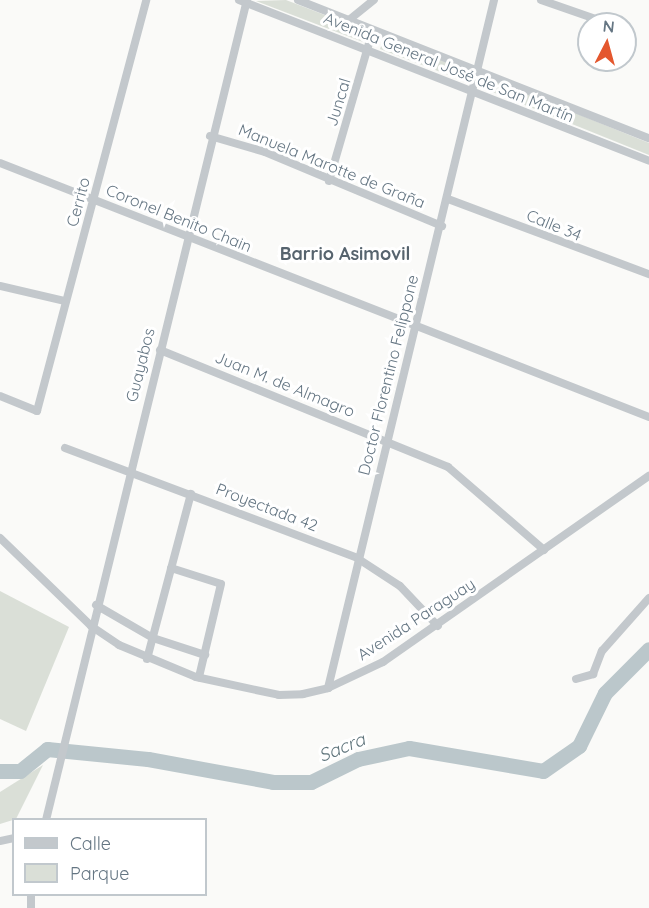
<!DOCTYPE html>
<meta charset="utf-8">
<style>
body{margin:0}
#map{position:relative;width:649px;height:908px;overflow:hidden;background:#fafaf8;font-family:Quicksand,sans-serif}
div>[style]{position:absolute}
.green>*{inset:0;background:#dadfd7}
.river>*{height:15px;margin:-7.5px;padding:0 7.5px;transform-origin:7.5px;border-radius:7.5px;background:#bbc7cb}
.minor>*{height:8px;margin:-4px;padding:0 4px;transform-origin:4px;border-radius:4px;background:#c3c8cc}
span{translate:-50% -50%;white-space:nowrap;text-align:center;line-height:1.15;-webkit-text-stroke:6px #fff;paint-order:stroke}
.street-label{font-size:16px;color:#657683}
.neighbourhood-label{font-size:18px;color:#57646e;font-weight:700}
.water-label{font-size:18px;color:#60757c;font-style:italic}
.legend{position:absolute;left:12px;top:818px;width:195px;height:78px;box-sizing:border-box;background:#fff;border:2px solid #c1c8cd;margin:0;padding:8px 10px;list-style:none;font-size:18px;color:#657683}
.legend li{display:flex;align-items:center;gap:12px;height:30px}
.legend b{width:30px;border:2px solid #c1c8cd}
.north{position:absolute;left:577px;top:12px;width:60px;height:60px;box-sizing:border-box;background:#fff;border:2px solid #c1c8cd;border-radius:50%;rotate:6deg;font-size:16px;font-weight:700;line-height:24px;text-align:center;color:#657683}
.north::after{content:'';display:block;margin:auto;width:21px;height:27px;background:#e4572e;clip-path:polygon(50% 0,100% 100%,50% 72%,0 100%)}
</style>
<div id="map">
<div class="green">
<div style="clip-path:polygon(286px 0,366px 31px,363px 42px,256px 1px)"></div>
<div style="clip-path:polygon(384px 38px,471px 71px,467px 82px,380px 49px)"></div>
<div style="clip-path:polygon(489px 78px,649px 143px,649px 155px,485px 89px)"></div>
<div style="clip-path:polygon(0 591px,69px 627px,26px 731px,0 719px)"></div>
<div style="clip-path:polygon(43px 765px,16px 819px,0 824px,0 792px)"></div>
</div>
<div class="river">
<div style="left:0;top:771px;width:20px"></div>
<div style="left:20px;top:771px;width:35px;rotate:-39deg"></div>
<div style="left:47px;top:749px;width:101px;rotate:5.7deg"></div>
<div style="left:148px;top:759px;width:127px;rotate:10.4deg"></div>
<div style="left:273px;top:782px;width:38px"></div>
<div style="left:311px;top:782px;width:52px;rotate:-26.1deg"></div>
<div style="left:358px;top:759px;width:52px;rotate:-12.2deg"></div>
<div style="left:409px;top:748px;width:136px;rotate:9.7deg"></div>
<div style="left:543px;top:771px;width:44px;rotate:-34.8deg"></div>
<div style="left:579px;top:746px;width:59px;rotate:-63.9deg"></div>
<div style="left:605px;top:693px;width:62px;rotate:-45deg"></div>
</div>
<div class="minor">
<div style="left:239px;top:0;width:440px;rotate:21.4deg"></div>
<div style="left:298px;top:0;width:377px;rotate:21.5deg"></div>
<div style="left:541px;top:0;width:67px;rotate:19.2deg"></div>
<div style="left:349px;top:20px;width:32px;rotate:-39deg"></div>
<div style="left:210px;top:136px;width:57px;rotate:16.2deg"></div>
<div style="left:265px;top:152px;width:192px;rotate:22.7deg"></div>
<div style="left:0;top:163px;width:697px;rotate:21.37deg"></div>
<div style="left:329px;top:181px;width:157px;rotate:-73.8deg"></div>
<div style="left:448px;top:199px;width:215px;rotate:20.5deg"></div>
<div style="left:0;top:286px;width:67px;rotate:13deg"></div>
<div style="left:160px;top:350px;width:311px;rotate:22.1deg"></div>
<div style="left:448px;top:467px;width:127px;rotate:40.8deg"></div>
<div style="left:0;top:396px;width:40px;rotate:22deg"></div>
<div style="left:37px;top:411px;width:425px;rotate:-75.1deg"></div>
<div style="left:65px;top:448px;width:312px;rotate:20.6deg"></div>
<div style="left:357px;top:558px;width:51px;rotate:33.1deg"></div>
<div style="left:400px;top:586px;width:55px;rotate:46.5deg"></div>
<div style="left:0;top:538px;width:127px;rotate:44deg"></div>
<div style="left:91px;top:626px;width:34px;rotate:34deg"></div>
<div style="left:119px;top:645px;width:83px;rotate:22.6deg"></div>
<div style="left:196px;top:677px;width:85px;rotate:12.2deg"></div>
<div style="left:279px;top:695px;width:24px;rotate:-2deg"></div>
<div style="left:303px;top:694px;width:26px;rotate:-13deg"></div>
<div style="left:328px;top:688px;width:61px;rotate:-25.3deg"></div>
<div style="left:383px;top:662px;width:325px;rotate:-35deg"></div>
<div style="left:171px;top:568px;width:52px;rotate:17.7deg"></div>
<div style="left:221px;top:584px;width:96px;rotate:103.3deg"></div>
<div style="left:96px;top:605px;width:66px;rotate:30.1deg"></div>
<div style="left:153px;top:638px;width:55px;rotate:18.1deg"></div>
<div style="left:147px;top:659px;width:171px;rotate:-75.1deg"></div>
<div style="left:576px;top:679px;width:18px;rotate:-16deg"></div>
<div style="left:593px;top:674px;width:25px;rotate:-69deg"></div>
<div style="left:602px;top:651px;width:71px;rotate:-48.4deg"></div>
<div style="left:328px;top:688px;width:708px;rotate:-76.43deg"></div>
<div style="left:46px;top:820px;width:844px;rotate:-76.23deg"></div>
<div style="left:0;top:841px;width:14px;rotate:-12deg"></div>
<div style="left:31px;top:894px;width:14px;rotate:90deg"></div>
</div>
<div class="street-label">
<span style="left:449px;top:67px;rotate:22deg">Avenida General José de San Martín</span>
<span style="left:338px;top:102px;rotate:-73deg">Juncal</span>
<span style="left:332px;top:166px;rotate:22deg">Manuela Marotte de Graña</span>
<span style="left:78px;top:202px;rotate:-75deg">Cerrito</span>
<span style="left:179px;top:218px;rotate:22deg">Coronel Benito Chain</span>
<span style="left:554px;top:225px;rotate:22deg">Calle 34</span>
<span style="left:140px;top:365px;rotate:-76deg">Guayabos</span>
<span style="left:388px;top:375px;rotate:-76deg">Doctor Florentino Felippone</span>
<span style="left:285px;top:384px;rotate:22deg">Juan M. de Almagro</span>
<span style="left:267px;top:507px;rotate:21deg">Proyectada 42</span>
<span style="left:416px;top:619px;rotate:-33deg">Avenida Paraguay</span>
</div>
<div class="neighbourhood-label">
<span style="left:345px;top:254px">Barrio Asimovil</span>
</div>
<div class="water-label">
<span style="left:342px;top:748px;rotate:-22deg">Sacra</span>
</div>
<ul class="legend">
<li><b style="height:8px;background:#c3c8cc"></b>Calle</li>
<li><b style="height:16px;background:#dadfd7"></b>Parque</li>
</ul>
<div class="north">N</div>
</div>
